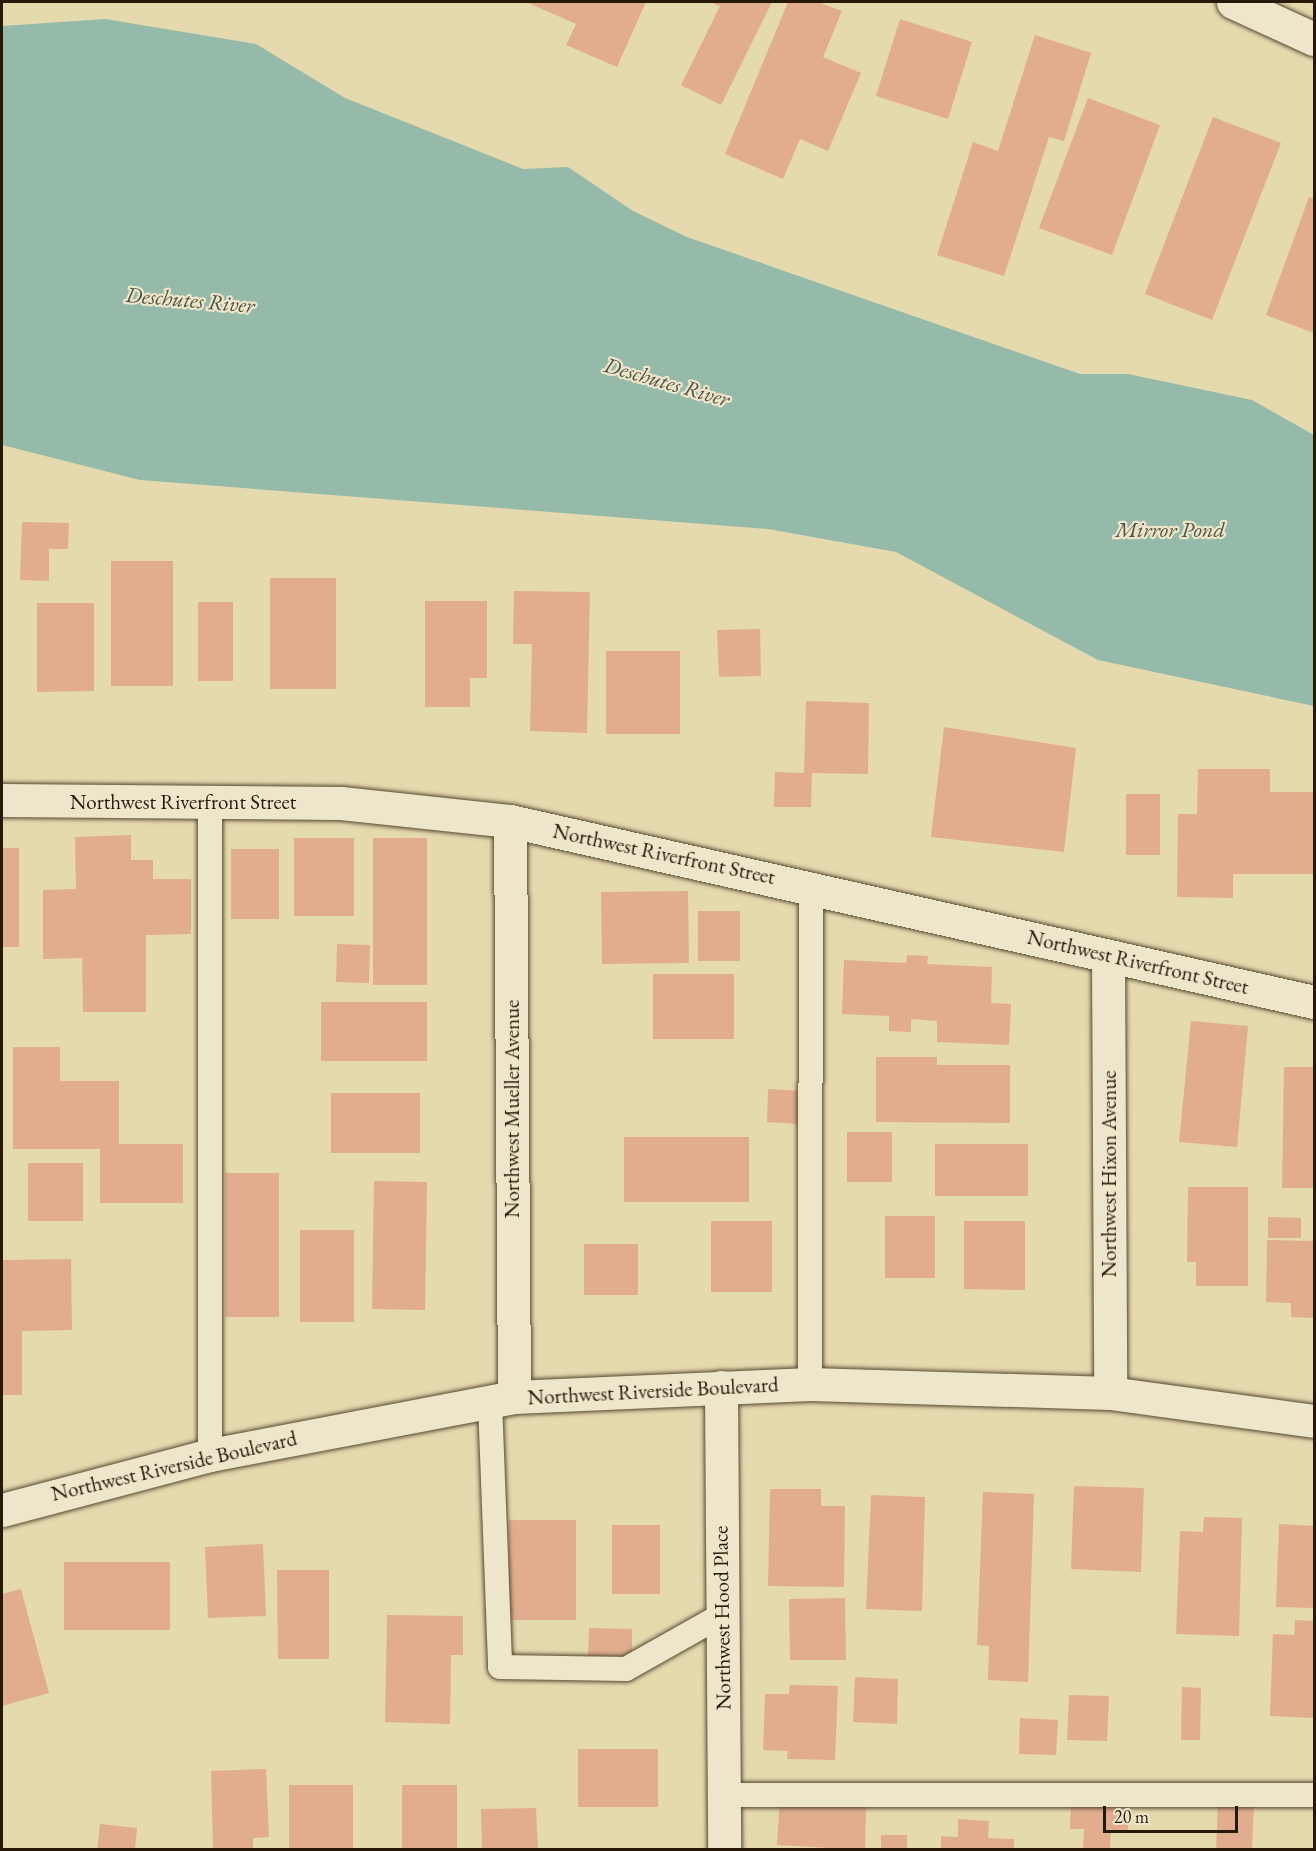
<!DOCTYPE html>
<style>
body{margin:0}
#map{position:relative;width:1316px;height:1851px;overflow:hidden;background:#e5d9ae;font-family:"EB Garamond",serif}
div>[style]{position:absolute}
.water>*{inset:0;background:#96baaa}
.building>*{inset:0;background:#e2ad8f}
.roads{filter:drop-shadow(0 0 2px #564932) drop-shadow(0 0 2px #564932)}
.service>*{height:24px;margin:-12px;padding:0 12px;transform-origin:12px;border-radius:12px;background:#eee6ca}
.minor>*{height:33px;margin:-16.5px;padding:0 16.5px;transform-origin:16.5px;border-radius:16.5px;background:#eee6ca}
span{translate:-50% -50%;white-space:nowrap;text-align:center;line-height:1.15;-webkit-text-stroke:4.5px #eee6ca;paint-order:stroke}
.street-label{font-size:21px;color:#271908}
.water-label{font-size:22px;color:#4e5141;font-style:italic}
.frame{position:absolute;inset:0;border:3px solid #271908;pointer-events:none}
.scale{position:absolute;left:1103px;top:1806px;width:135px;height:27px;box-sizing:border-box;border:3px solid #271908;border-top:0;padding-left:8px;font-size:18px;line-height:21px;white-space:nowrap;color:#271908;-webkit-text-stroke:4px #eee6ca;paint-order:stroke}
</style>
<div id="map">
<div class="water">
<div style="clip-path:polygon(105px 19px,256px 44px,345px 98px,523px 169px,568px 167px,633px 211px,687px 237px,1080px 374px,1128px 374px,1252px 400px,1314px 435px,1314px 706px,1098px 660px,896px 552px,768px 529px,140px 480px,2px 445px,2px 26px)"></div>
</div>
<div class="building">
<div style="clip-path:polygon(526px 2px,646px 2px,617px 67px,566px 45px,576px 24px)"></div>
<div style="clip-path:polygon(709px 2px,772px 2px,721px 105px,681px 85px,720px 6px)"></div>
<div style="clip-path:polygon(788px 2px,818px 2px,842px 11px,823px 57px,861px 73px,828px 151px,800px 139px,783px 179px,725px 154px)"></div>
<div style="clip-path:polygon(900px 19px,972px 42px,948px 119px,876px 96px)"></div>
<div style="clip-path:polygon(1035px 35px,1091px 53px,1064px 141px,1049px 137px,1004px 276px,937px 255px,973px 142px,998px 151px)"></div>
<div style="clip-path:polygon(1088px 98px,1160px 125px,1112px 255px,1039px 228px)"></div>
<div style="clip-path:polygon(1213px 117px,1281px 143px,1212px 320px,1145px 294px)"></div>
<div style="clip-path:polygon(1309px 197px,1314px 199px,1314px 333px,1266px 315px)"></div>
<div style="clip-path:polygon(22px 522px,69px 523px,68px 549px,49px 549px,49px 581px,20px 580px)"></div>
<div style="clip-path:polygon(111px 561px,173px 561px,173px 686px,111px 686px)"></div>
<div style="clip-path:polygon(270px 578px,336px 578px,336px 689px,270px 689px)"></div>
<div style="clip-path:polygon(514px 591px,590px 592px,587px 733px,530px 731px,532px 644px,513px 644px)"></div>
<div style="clip-path:polygon(425px 601px,487px 601px,487px 678px,470px 678px,470px 707px,425px 707px)"></div>
<div style="clip-path:polygon(198px 602px,233px 602px,233px 681px,198px 681px)"></div>
<div style="clip-path:polygon(37px 603px,94px 603px,94px 691px,37px 692px)"></div>
<div style="clip-path:polygon(760px 629px,761px 676px,719px 677px,717px 630px)"></div>
<div style="clip-path:polygon(606px 651px,680px 651px,680px 734px,606px 734px)"></div>
<div style="clip-path:polygon(806px 701px,869px 703px,868px 774px,812px 773px,811px 807px,774px 807px,775px 772px,804px 773px)"></div>
<div style="clip-path:polygon(944px 727px,1076px 748px,1064px 852px,931px 837px)"></div>
<div style="clip-path:polygon(1198px 769px,1270px 769px,1270px 792px,1314px 792px,1314px 874px,1233px 874px,1233px 898px,1177px 897px,1178px 814px,1197px 814px)"></div>
<div style="clip-path:polygon(1126px 794px,1160px 794px,1160px 855px,1126px 855px)"></div>
<div style="clip-path:polygon(131px 835px,131px 860px,153px 860px,153px 879px,191px 879px,191px 934px,146px 935px,146px 1012px,83px 1012px,82px 958px,43px 959px,43px 890px,76px 889px,75px 837px)"></div>
<div style="clip-path:polygon(294px 838px,354px 838px,354px 916px,294px 916px)"></div>
<div style="clip-path:polygon(373px 838px,427px 838px,427px 985px,373px 985px)"></div>
<div style="clip-path:polygon(2px 848px,19px 848px,19px 947px,2px 947px)"></div>
<div style="clip-path:polygon(231px 849px,279px 849px,279px 919px,231px 919px)"></div>
<div style="clip-path:polygon(688px 891px,689px 963px,602px 964px,601px 892px)"></div>
<div style="clip-path:polygon(698px 911px,740px 911px,740px 961px,698px 961px)"></div>
<div style="clip-path:polygon(337px 944px,370px 945px,369px 983px,336px 982px)"></div>
<div style="clip-path:polygon(907px 955px,928px 956px,927px 964px,992px 967px,991px 1003px,1011px 1004px,1009px 1045px,937px 1042px,937px 1021px,911px 1019px,911px 1032px,889px 1031px,889px 1016px,842px 1014px,844px 960px,906px 963px)"></div>
<div style="clip-path:polygon(653px 974px,734px 974px,734px 1039px,653px 1039px)"></div>
<div style="clip-path:polygon(321px 1002px,427px 1002px,427px 1061px,321px 1061px)"></div>
<div style="clip-path:polygon(1191px 1021px,1248px 1026px,1237px 1147px,1179px 1142px)"></div>
<div style="clip-path:polygon(13px 1047px,60px 1047px,60px 1081px,119px 1081px,119px 1144px,183px 1144px,183px 1203px,100px 1203px,100px 1149px,13px 1149px)"></div>
<div style="clip-path:polygon(876px 1057px,937px 1057px,937px 1065px,1010px 1065px,1010px 1123px,876px 1122px)"></div>
<div style="clip-path:polygon(1284px 1067px,1314px 1067px,1314px 1188px,1282px 1188px)"></div>
<div style="clip-path:polygon(768px 1089px,801px 1091px,800px 1124px,767px 1122px)"></div>
<div style="clip-path:polygon(331px 1093px,420px 1093px,420px 1153px,331px 1153px)"></div>
<div style="clip-path:polygon(847px 1132px,892px 1132px,892px 1182px,847px 1182px)"></div>
<div style="clip-path:polygon(624px 1137px,749px 1137px,749px 1202px,624px 1202px)"></div>
<div style="clip-path:polygon(935px 1144px,1028px 1144px,1028px 1196px,935px 1196px)"></div>
<div style="clip-path:polygon(28px 1163px,83px 1163px,83px 1221px,28px 1221px)"></div>
<div style="clip-path:polygon(225px 1173px,279px 1173px,279px 1317px,225px 1317px)"></div>
<div style="clip-path:polygon(374px 1181px,427px 1182px,425px 1310px,372px 1309px)"></div>
<div style="clip-path:polygon(1188px 1187px,1248px 1187px,1248px 1286px,1196px 1286px,1196px 1262px,1187px 1262px)"></div>
<div style="clip-path:polygon(885px 1216px,935px 1216px,935px 1278px,885px 1278px)"></div>
<div style="clip-path:polygon(1268px 1217px,1301px 1218px,1301px 1238px,1268px 1238px)"></div>
<div style="clip-path:polygon(711px 1221px,772px 1221px,772px 1292px,711px 1292px)"></div>
<div style="clip-path:polygon(964px 1221px,1025px 1221px,1025px 1290px,964px 1289px)"></div>
<div style="clip-path:polygon(300px 1230px,354px 1230px,354px 1322px,300px 1322px)"></div>
<div style="clip-path:polygon(1267px 1240px,1314px 1241px,1314px 1318px,1291px 1317px,1291px 1303px,1266px 1302px)"></div>
<div style="clip-path:polygon(584px 1244px,638px 1244px,638px 1295px,584px 1295px)"></div>
<div style="clip-path:polygon(71px 1259px,72px 1330px,22px 1331px,22px 1395px,2px 1395px,2px 1260px)"></div>
<div style="clip-path:polygon(1074px 1486px,1144px 1488px,1141px 1572px,1071px 1569px)"></div>
<div style="clip-path:polygon(770px 1489px,821px 1489px,821px 1506px,845px 1506px,844px 1587px,768px 1586px)"></div>
<div style="clip-path:polygon(983px 1492px,1034px 1494px,1028px 1682px,988px 1680px,989px 1646px,977px 1645px)"></div>
<div style="clip-path:polygon(871px 1495px,925px 1497px,922px 1611px,866px 1609px)"></div>
<div style="clip-path:polygon(1204px 1517px,1242px 1518px,1239px 1636px,1176px 1634px,1180px 1531px,1203px 1532px)"></div>
<div style="clip-path:polygon(509px 1520px,576px 1520px,576px 1620px,509px 1620px)"></div>
<div style="clip-path:polygon(1279px 1524px,1314px 1526px,1314px 1608px,1276px 1607px)"></div>
<div style="clip-path:polygon(612px 1525px,660px 1525px,660px 1594px,612px 1594px)"></div>
<div style="clip-path:polygon(263px 1544px,266px 1616px,208px 1618px,205px 1547px)"></div>
<div style="clip-path:polygon(64px 1562px,170px 1562px,170px 1630px,64px 1630px)"></div>
<div style="clip-path:polygon(277px 1570px,329px 1570px,329px 1659px,278px 1659px)"></div>
<div style="clip-path:polygon(21px 1589px,49px 1693px,2px 1706px,2px 1594px)"></div>
<div style="clip-path:polygon(845px 1598px,846px 1660px,790px 1660px,789px 1599px)"></div>
<div style="clip-path:polygon(387px 1615px,463px 1616px,463px 1655px,451px 1655px,450px 1724px,385px 1722px)"></div>
<div style="clip-path:polygon(1295px 1620px,1314px 1621px,1314px 1718px,1270px 1716px,1273px 1634px,1294px 1635px)"></div>
<div style="clip-path:polygon(589px 1628px,632px 1629px,632px 1656px,588px 1656px)"></div>
<div style="clip-path:polygon(855px 1677px,898px 1679px,897px 1724px,853px 1722px)"></div>
<div style="clip-path:polygon(790px 1685px,838px 1686px,835px 1760px,787px 1759px,788px 1751px,763px 1750px,765px 1694px,789px 1694px)"></div>
<div style="clip-path:polygon(1182px 1687px,1201px 1688px,1200px 1740px,1181px 1740px)"></div>
<div style="clip-path:polygon(1069px 1695px,1109px 1696px,1107px 1741px,1067px 1740px)"></div>
<div style="clip-path:polygon(1020px 1718px,1058px 1720px,1056px 1755px,1019px 1754px)"></div>
<div style="clip-path:polygon(578px 1749px,658px 1749px,658px 1807px,578px 1807px)"></div>
<div style="clip-path:polygon(266px 1769px,269px 1837px,253px 1838px,253px 1850px,213px 1850px,211px 1771px)"></div>
<div style="clip-path:polygon(289px 1785px,353px 1785px,353px 1850px,289px 1850px)"></div>
<div style="clip-path:polygon(402px 1785px,457px 1785px,457px 1850px,402px 1850px)"></div>
<div style="clip-path:polygon(780px 1795px,866px 1807px,865px 1850px,777px 1845px)"></div>
<div style="clip-path:polygon(1071px 1798px,1128px 1799px,1128px 1831px,1111px 1830px,1110px 1850px,1083px 1849px,1084px 1829px,1070px 1829px)"></div>
<div style="clip-path:polygon(1218px 1802px,1254px 1803px,1252px 1850px,1216px 1850px)"></div>
<div style="clip-path:polygon(536px 1808px,538px 1850px,482px 1850px,481px 1809px)"></div>
<div style="clip-path:polygon(958px 1819px,989px 1821px,988px 1838px,1014px 1839px,1014px 1850px,941px 1850px,941px 1836px,958px 1837px)"></div>
<div style="clip-path:polygon(100px 1824px,137px 1828px,135px 1850px,97px 1850px)"></div>
<div style="clip-path:polygon(881px 1835px,907px 1835px,907px 1850px,881px 1850px)"></div>
</div>
<div class="roads">
<div class="service">
<div style="left:210px;top:801px;width:654px;rotate:90deg"></div>
<div style="left:810px;top:1384px;width:499px;rotate:-89.9deg"></div>
<div style="left:490px;top:1402px;width:265px;rotate:87.8deg"></div>
<div style="left:500px;top:1667px;width:126px;rotate:0.9deg"></div>
<div style="left:626px;top:1669px;width:108px;rotate:-29.4deg"></div>
<div style="left:725px;top:1795px;width:589px"></div>
</div>
<div class="minor">
<div style="left:1233px;top:2px;width:89px;rotate:24.6deg"></div>
<div style="left:2px;top:800px;width:339px;rotate:0.5deg"></div>
<div style="left:341px;top:803px;width:170px;rotate:6.1deg"></div>
<div style="left:510px;top:821px;width:824px;rotate:12.69deg"></div>
<div style="left:510px;top:821px;width:576px;rotate:89.6deg"></div>
<div style="left:1108px;top:956px;width:437px;rotate:89.7deg"></div>
<div style="left:721px;top:1387px;width:463px;rotate:89.6deg"></div>
<div style="left:2px;top:1510px;width:215px;rotate:-14.8deg"></div>
<div style="left:210px;top:1455px;width:309px;rotate:-10.8deg"></div>
<div style="left:514px;top:1397px;width:296px;rotate:-2.5deg"></div>
<div style="left:810px;top:1384px;width:300px;rotate:1.7deg"></div>
<div style="left:1110px;top:1393px;width:206px;rotate:7.8deg"></div>
</div>
</div>
<div class="street-label">
<span style="left:183px;top:802px">Northwest Riverfront Street</span>
<span style="left:664px;top:854px;rotate:12deg">Northwest Riverfront Street</span>
<span style="left:1138px;top:962px;rotate:13deg">Northwest Riverfront Street</span>
<span style="left:512px;top:1109px;rotate:-90deg">Northwest Mueller Avenue</span>
<span style="left:1109px;top:1174px;rotate:-90deg">Northwest Hixon Avenue</span>
<span style="left:653px;top:1391px;rotate:-3deg">Northwest Riverside Boulevard</span>
<span style="left:174px;top:1466px;rotate:-13deg">Northwest Riverside Boulevard</span>
<span style="left:722px;top:1618px;rotate:-91deg">Northwest Hood Place</span>
</div>
<div class="water-label">
<span style="left:190px;top:300px;rotate:5deg">Deschutes River</span>
<span style="left:667px;top:382px;rotate:16deg">Deschutes River</span>
<span style="left:1170px;top:530px">Mirror Pond</span>
</div>
<div class="frame"></div>
<div class="scale">20 m</div>
</div>
